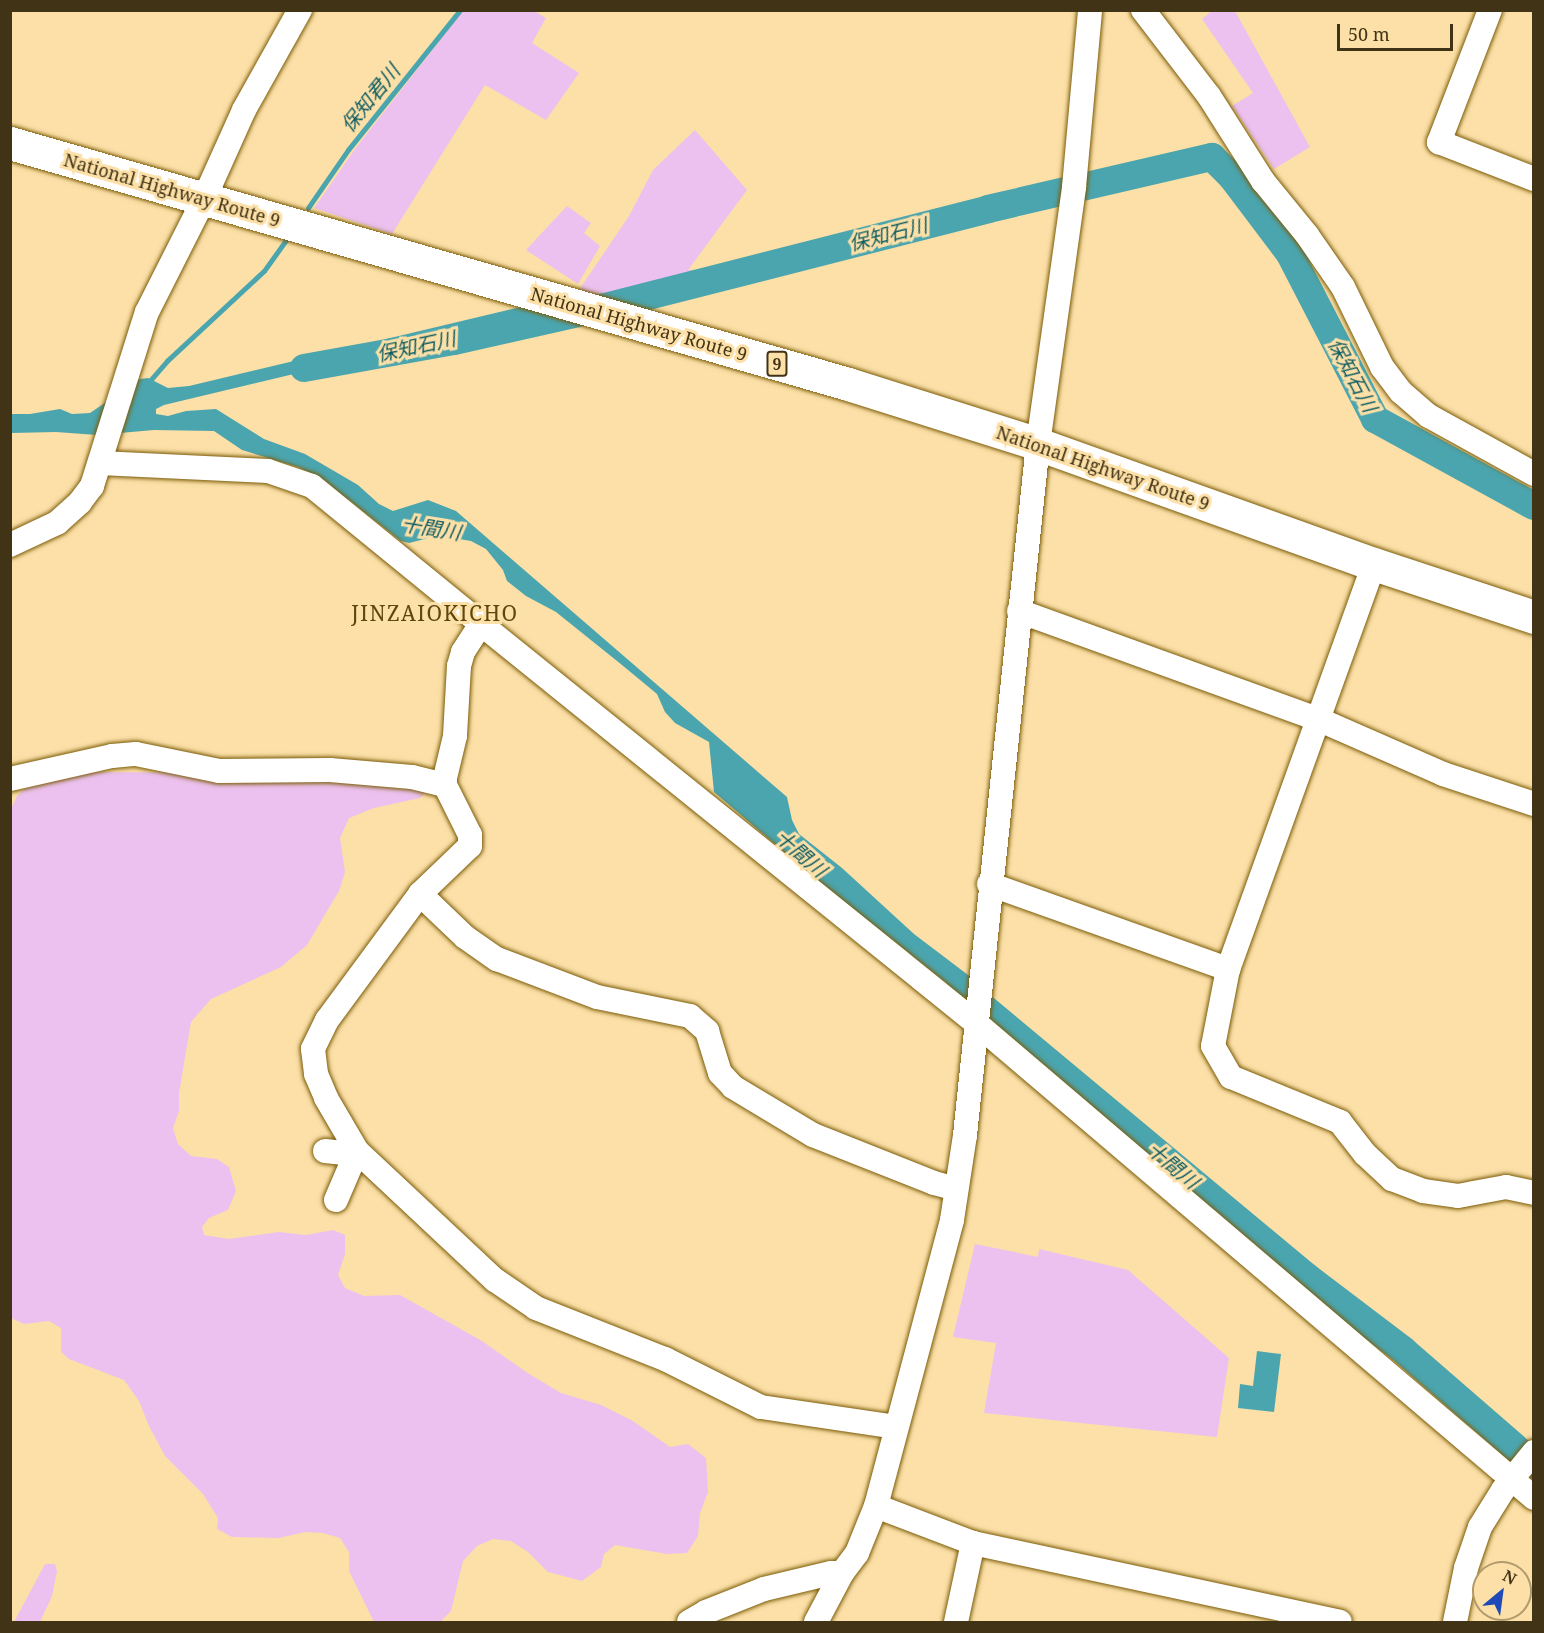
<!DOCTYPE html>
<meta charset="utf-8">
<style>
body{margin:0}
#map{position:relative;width:1544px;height:1633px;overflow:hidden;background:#fce0a7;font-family:"Noto Serif","Noto Sans JP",serif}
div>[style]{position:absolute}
.green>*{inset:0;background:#ecc1ef}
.water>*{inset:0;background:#4ba5ae}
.stream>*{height:4.5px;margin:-2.25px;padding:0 2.25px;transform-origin:2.25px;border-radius:2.25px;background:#4ba5ae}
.river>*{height:28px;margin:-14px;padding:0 14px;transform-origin:14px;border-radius:14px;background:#4ba5ae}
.roads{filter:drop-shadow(0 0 2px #7b5b07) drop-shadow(0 0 2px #7b5b07)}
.minor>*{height:24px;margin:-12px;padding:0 12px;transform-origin:12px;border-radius:12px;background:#fff}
.highway>*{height:33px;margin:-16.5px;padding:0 16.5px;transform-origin:16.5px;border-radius:16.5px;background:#fff}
span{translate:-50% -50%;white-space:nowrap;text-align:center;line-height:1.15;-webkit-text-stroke:6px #fce0a7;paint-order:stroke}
.shield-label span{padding:2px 4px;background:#fce0a7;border:2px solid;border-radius:4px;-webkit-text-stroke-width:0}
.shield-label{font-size:16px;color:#413316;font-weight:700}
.street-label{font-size:18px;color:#413316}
.water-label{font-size:20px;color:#0f5c63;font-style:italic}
.quarter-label{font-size:21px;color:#5f470c;letter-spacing:1.5px}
.frame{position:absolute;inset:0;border:12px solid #413316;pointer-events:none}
.north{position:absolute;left:1472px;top:1561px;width:60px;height:60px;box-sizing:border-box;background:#fce0a7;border:2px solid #b19b6d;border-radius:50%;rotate:29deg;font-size:16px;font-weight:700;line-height:24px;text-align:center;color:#413316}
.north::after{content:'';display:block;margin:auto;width:21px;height:27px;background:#1f4bb8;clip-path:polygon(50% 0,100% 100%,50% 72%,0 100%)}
.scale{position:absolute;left:1337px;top:24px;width:116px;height:27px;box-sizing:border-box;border:3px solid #413316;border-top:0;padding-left:8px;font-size:18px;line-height:21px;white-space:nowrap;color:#413316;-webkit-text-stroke:4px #fce0a7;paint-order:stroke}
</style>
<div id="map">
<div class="green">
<div style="clip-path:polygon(1213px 10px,1235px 11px,1310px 147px,1274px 169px,1232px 106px,1253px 93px,1202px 19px)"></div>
<div style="clip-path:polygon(463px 11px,534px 11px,546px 18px,532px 43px,579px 73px,546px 120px,485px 85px,392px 234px,314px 208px,355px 149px)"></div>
<div style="clip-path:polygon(695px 130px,747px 190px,688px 270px,706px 270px,698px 278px,615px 301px,579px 290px,629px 216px,653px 170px)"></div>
<div style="clip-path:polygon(567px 206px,591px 223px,584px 233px,600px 246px,578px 284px,526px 250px)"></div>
<div style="clip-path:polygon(78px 772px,334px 773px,426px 792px,420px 798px,374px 808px,349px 818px,340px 838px,345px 872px,339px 891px,307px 945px,281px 967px,211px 999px,191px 1022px,179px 1093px,179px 1111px,173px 1128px,178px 1144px,191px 1156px,217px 1159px,229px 1167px,236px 1191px,228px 1210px,209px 1218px,202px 1227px,204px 1235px,229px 1239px,279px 1232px,306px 1235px,333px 1230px,345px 1235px,345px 1254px,338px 1275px,345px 1288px,364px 1296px,400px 1295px,482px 1341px,526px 1372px,561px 1393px,601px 1405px,633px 1421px,670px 1447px,688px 1444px,706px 1458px,708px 1492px,700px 1513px,698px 1536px,687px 1553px,667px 1554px,615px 1545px,604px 1554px,601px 1567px,582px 1581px,548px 1572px,528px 1552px,511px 1541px,493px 1539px,477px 1546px,463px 1561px,451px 1611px,440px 1622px,374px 1622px,349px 1571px,349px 1552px,340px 1538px,323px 1533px,305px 1532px,279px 1538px,232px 1537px,217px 1529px,218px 1518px,203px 1494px,165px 1456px,149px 1426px,139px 1401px,124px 1380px,69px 1359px,61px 1352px,61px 1328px,49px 1321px,24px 1324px,11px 1318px,10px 811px,17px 796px,30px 784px)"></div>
<div style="clip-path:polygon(975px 1244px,1038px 1257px,1039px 1249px,1128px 1270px,1229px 1358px,1217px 1437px,984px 1413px,996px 1343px,953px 1337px)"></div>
<div style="clip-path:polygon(45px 1564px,55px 1564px,57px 1571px,52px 1596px,40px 1622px,14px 1622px)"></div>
</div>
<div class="water">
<div style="clip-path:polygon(533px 304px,558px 311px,164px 405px,156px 409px,156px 414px,168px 416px,186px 411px,216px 409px,264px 439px,305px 454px,358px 485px,379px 504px,393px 511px,428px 500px,456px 511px,787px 797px,792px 820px,799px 834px,842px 868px,914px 934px,976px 981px,974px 1005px,817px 880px,714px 792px,709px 742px,675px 723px,665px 712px,657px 694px,622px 665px,556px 612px,526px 596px,507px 581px,503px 570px,486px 549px,471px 541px,453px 538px,429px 538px,409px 543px,401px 541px,322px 479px,298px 467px,242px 450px,214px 431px,154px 430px,97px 435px,56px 432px,11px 433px,10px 414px,30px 414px,60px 409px,72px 414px,90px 413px,140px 379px,148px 378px,168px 388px,189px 386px)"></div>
<div style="clip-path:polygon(1257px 1351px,1281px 1354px,1274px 1412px,1238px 1408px,1240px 1384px,1253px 1386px)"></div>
</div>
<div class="stream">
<div style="left:308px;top:208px;width:70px;rotate:-55.4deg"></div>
<div style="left:348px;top:150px;width:179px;rotate:-51.3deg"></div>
<div style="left:148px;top:383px;width:29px;rotate:-49deg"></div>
<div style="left:167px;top:361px;width:132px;rotate:-42.9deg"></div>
<div style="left:264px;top:271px;width:43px;rotate:-54.5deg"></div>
</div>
<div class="river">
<div style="left:304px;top:368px;width:152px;rotate:-10.2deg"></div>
<div style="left:454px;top:341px;width:151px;rotate:-12.7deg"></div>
<div style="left:601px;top:308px;width:399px;rotate:-14.3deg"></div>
<div style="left:988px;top:209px;width:230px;rotate:-13.1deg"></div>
<div style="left:1212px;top:157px;width:28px;rotate:45deg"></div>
<div style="left:1232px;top:177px;width:96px;rotate:53deg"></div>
<div style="left:1290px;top:254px;width:186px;rotate:62.7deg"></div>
<div style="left:1375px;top:419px;width:181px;rotate:28.7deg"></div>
<div style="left:960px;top:988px;width:452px;rotate:39.8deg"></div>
<div style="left:1307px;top:1277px;width:121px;rotate:37.2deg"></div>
<div style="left:1403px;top:1350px;width:174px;rotate:41deg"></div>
</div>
<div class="roads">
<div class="minor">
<div style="left:1143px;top:10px;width:108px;rotate:52.5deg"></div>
<div style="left:1209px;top:96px;width:101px;rotate:57.6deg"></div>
<div style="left:1263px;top:181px;width:70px;rotate:50.8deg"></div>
<div style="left:1307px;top:235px;width:63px;rotate:55.3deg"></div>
<div style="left:1343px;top:287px;width:89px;rotate:64deg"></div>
<div style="left:1382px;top:367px;width:31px;rotate:53deg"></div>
<div style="left:1401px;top:392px;width:37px;rotate:41deg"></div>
<div style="left:1429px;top:416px;width:120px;rotate:28.9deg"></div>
<div style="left:1490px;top:10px;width:142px;rotate:111.1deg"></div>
<div style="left:1439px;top:142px;width:102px;rotate:21.3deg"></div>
<div style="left:100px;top:463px;width:168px;rotate:2.7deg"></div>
<div style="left:268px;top:471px;width:46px;rotate:18.8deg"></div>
<div style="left:312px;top:486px;width:218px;rotate:39.2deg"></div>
<div style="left:481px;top:624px;width:33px;rotate:123deg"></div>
<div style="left:463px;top:652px;width:15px;rotate:106deg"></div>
<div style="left:459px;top:666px;width:70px;rotate:93.3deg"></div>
<div style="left:455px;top:736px;width:43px;rotate:103.4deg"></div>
<div style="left:445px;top:778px;width:7px;rotate:90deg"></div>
<div style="left:445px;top:785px;width:56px;rotate:63.4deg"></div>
<div style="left:470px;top:835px;width:11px;rotate:90deg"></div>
<div style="left:470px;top:846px;width:69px;rotate:136.2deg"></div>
<div style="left:420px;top:894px;width:157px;rotate:126.4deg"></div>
<div style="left:327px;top:1020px;width:32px;rotate:116deg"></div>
<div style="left:313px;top:1049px;width:25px;rotate:83deg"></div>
<div style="left:316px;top:1074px;width:26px;rotate:67deg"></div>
<div style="left:326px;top:1098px;width:61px;rotate:59.7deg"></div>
<div style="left:357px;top:1151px;width:189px;rotate:43.1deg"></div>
<div style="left:495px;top:1280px;width:50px;rotate:34.3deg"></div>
<div style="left:536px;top:1308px;width:139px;rotate:21.6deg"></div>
<div style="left:665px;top:1359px;width:107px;rotate:26.6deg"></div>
<div style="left:761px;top:1407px;width:136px;rotate:8.4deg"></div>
<div style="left:10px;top:545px;width:52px;rotate:-25.1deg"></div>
<div style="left:57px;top:523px;width:31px;rotate:-42deg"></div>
<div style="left:80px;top:502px;width:20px;rotate:-53deg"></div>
<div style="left:92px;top:486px;width:182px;rotate:-72.5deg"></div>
<div style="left:147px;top:312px;width:127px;rotate:-63.2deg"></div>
<div style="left:204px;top:199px;width:98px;rotate:-65.8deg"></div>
<div style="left:244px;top:110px;width:115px;rotate:-60.8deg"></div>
<div style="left:1374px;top:564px;width:431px;rotate:109.8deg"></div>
<div style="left:1228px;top:969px;width:78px;rotate:101deg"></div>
<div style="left:1213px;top:1046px;width:36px;rotate:60deg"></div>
<div style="left:1231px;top:1077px;width:118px;rotate:22.4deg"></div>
<div style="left:1340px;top:1122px;width:41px;rotate:52deg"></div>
<div style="left:1365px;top:1154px;width:37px;rotate:43deg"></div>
<div style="left:1392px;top:1179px;width:33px;rotate:21deg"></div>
<div style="left:1423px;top:1191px;width:35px;rotate:8deg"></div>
<div style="left:1458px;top:1196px;width:49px;rotate:-10.6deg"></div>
<div style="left:1506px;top:1187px;width:29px;rotate:12deg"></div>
<div style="left:1019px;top:611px;width:320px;rotate:19.9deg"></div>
<div style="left:1320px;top:720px;width:134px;rotate:23.7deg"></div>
<div style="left:1443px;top:774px;width:96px;rotate:18.2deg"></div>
<div style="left:481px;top:624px;width:636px;rotate:38.87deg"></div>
<div style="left:976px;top:1023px;width:733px;rotate:40.41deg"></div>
<div style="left:10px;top:779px;width:105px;rotate:-12.7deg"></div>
<div style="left:112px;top:756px;width:24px;rotate:-5deg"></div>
<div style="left:136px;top:754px;width:85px;rotate:11.6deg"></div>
<div style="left:219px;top:771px;width:111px;rotate:-0.5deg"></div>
<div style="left:330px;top:770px;width:82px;rotate:4.9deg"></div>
<div style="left:412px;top:777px;width:34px;rotate:14deg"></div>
<div style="left:989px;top:884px;width:254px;rotate:19.6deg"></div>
<div style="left:420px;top:894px;width:62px;rotate:43.7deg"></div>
<div style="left:465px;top:937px;width:39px;rotate:35deg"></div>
<div style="left:497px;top:959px;width:107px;rotate:20.8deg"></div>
<div style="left:597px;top:997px;width:95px;rotate:11.5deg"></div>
<div style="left:690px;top:1016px;width:23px;rotate:41deg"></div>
<div style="left:707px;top:1031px;width:44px;rotate:72.8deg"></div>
<div style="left:720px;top:1073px;width:19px;rotate:47deg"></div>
<div style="left:733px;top:1087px;width:93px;rotate:31deg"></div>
<div style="left:813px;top:1135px;width:130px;rotate:21.6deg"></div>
<div style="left:934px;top:1183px;width:23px;rotate:15deg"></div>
<div style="left:325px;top:1151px;width:29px;rotate:6deg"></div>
<div style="left:336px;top:1200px;width:53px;rotate:-66.8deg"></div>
<div style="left:876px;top:1506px;width:104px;rotate:20.9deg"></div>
<div style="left:973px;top:1543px;width:375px;rotate:12.1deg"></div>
<div style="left:689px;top:1622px;width:20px;rotate:-30deg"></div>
<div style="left:706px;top:1612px;width:62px;rotate:-21.6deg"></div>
<div style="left:764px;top:1589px;width:69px;rotate:-13.4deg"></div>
<div style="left:831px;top:1573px;width:11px"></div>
<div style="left:816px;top:1622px;width:55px;rotate:-62deg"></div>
<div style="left:842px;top:1573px;width:25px;rotate:-53deg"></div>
<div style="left:857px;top:1553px;width:51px;rotate:-68deg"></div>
<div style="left:876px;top:1506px;width:296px;rotate:-75.1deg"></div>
<div style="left:952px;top:1220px;width:86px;rotate:-81.3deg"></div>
<div style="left:965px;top:1135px;width:695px;rotate:-83.97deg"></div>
<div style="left:1038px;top:444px;width:260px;rotate:-82deg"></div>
<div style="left:1074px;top:187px;width:178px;rotate:-84.8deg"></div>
<div style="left:956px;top:1622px;width:81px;rotate:-77.9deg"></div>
<div style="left:1455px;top:1622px;width:55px;rotate:-78.5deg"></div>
<div style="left:1466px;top:1568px;width:43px;rotate:-71.1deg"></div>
<div style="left:1480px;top:1527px;width:44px;rotate:-58.1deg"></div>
<div style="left:1503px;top:1490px;width:49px;rotate:-50.8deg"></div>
</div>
<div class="highway">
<div style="left:10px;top:143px;width:872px;rotate:16.04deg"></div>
<div style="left:848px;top:384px;width:199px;rotate:17.5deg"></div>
<div style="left:1038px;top:444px;width:357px;rotate:19.7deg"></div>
<div style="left:1374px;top:564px;width:169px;rotate:18.3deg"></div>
</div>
</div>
<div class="shield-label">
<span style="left:777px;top:364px">9</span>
</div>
<div class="street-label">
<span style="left:172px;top:190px;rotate:16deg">National Highway Route 9</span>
<span style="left:639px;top:324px;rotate:16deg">National Highway Route 9</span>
<span style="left:1103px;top:468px;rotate:19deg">National Highway Route 9</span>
</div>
<div class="water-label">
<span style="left:370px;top:98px;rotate:-51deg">保知君川</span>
<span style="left:888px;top:234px;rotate:-14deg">保知石川</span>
<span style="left:416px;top:346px;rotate:-12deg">保知石川</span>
<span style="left:1353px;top:375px;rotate:62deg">保知石川</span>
<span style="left:431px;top:528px;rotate:9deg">十間川</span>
<span style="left:801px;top:853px;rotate:41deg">十間川</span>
<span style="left:1173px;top:1165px;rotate:40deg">十間川</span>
</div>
<div class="quarter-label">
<span style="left:435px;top:613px">JINZAIOKICHO</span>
</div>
<div class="frame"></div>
<div class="north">N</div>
<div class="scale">50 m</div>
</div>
